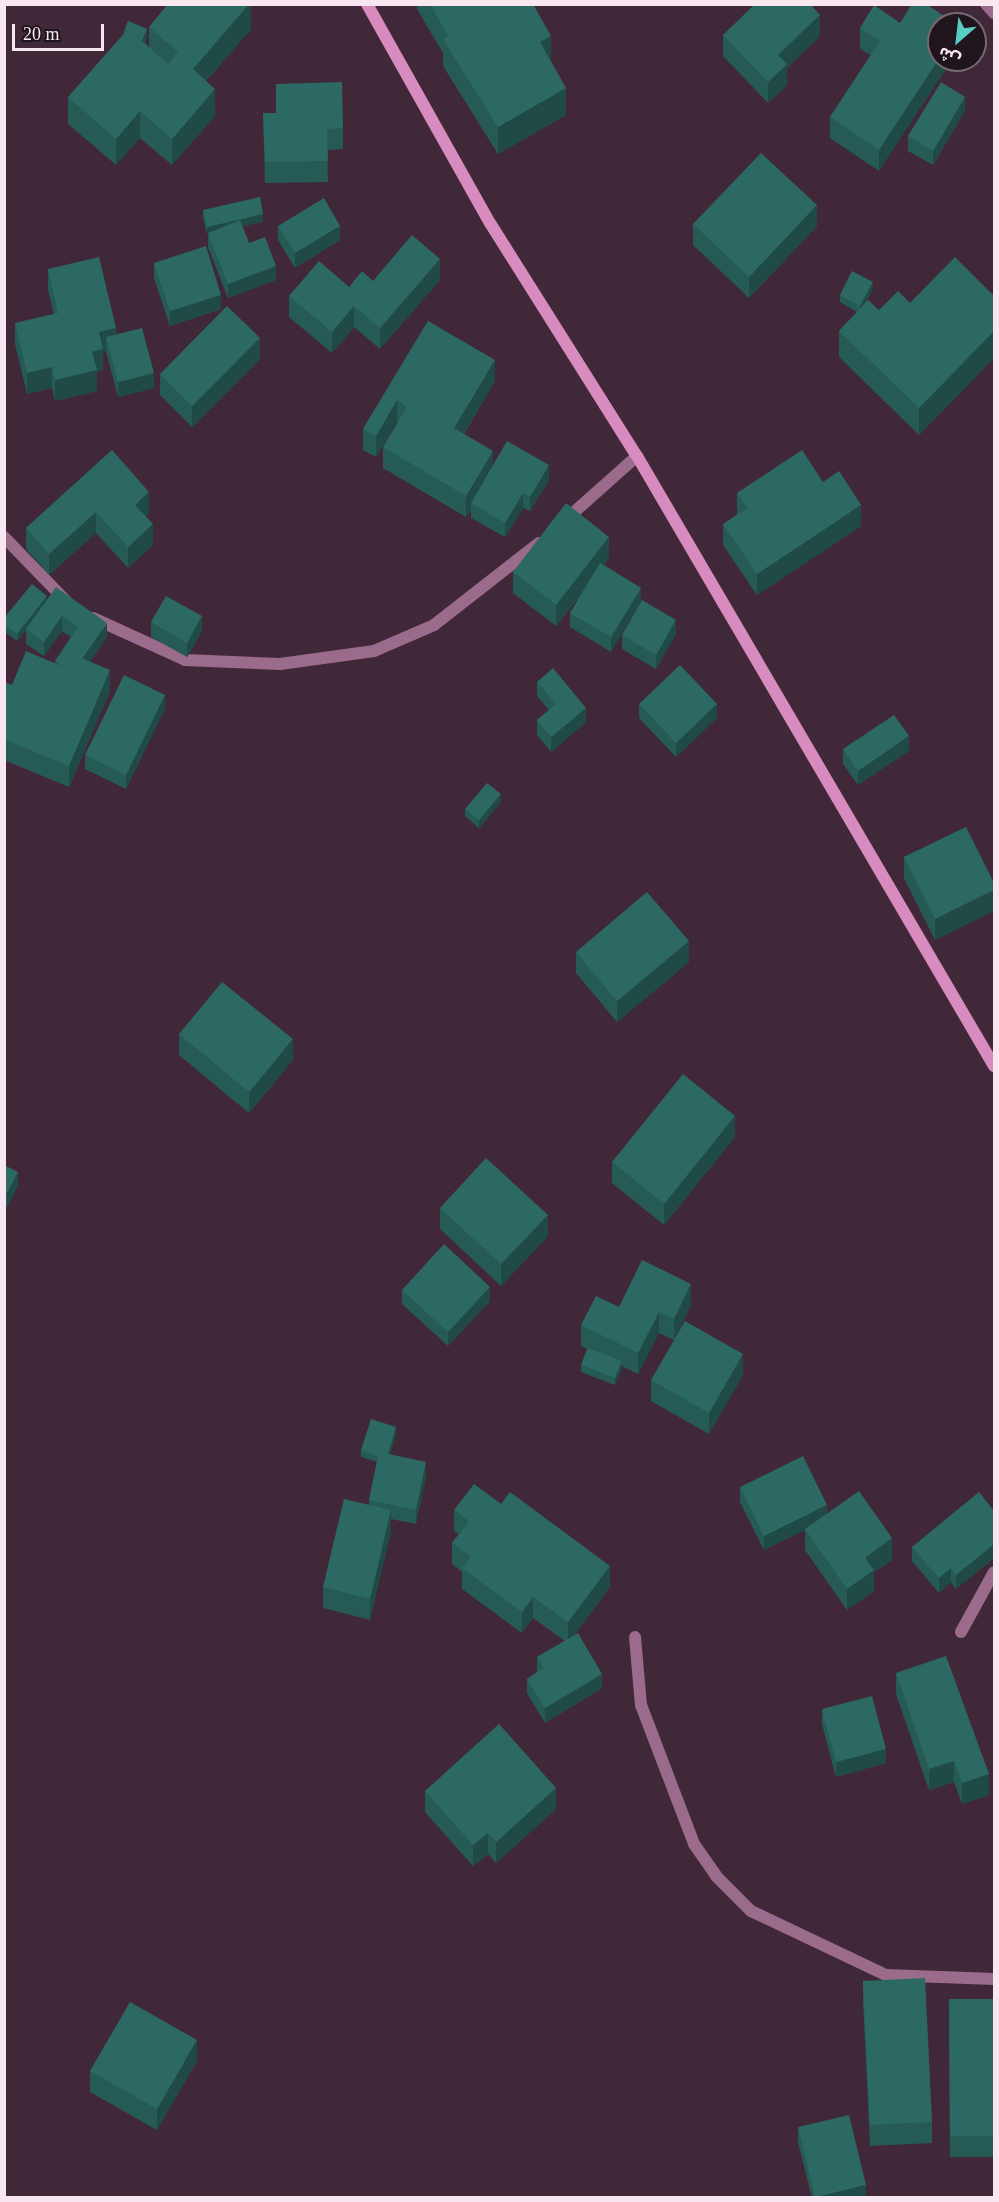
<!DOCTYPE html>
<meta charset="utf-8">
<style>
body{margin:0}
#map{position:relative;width:999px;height:2202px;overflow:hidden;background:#412839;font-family:"Times New Roman","Noto Sans Arabic",serif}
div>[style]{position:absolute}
.minor>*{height:12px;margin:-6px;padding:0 6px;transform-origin:6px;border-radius:6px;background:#9b6b8b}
.secondary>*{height:12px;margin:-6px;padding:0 6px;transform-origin:6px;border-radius:6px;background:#d78bbe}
.wall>*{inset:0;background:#265a55}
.shaded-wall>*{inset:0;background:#1f4a45}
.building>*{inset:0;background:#2c6963}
span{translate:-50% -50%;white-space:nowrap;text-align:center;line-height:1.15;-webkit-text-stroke:5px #21151d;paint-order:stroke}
.frame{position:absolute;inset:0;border:6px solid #f8e7f1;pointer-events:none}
.north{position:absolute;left:927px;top:12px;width:60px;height:60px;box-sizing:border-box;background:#21151d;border:2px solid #776972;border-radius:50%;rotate:208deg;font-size:16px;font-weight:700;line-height:24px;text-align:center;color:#f8e7f1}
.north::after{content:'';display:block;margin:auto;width:21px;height:27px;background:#57cec2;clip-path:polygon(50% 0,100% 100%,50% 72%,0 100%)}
.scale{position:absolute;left:12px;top:24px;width:92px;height:27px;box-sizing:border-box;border:3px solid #f8e7f1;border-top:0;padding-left:8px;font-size:18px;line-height:21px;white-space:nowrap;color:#f8e7f1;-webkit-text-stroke:4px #21151d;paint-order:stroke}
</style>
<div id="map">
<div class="minor">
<div style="left:986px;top:4px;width:12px;rotate:48deg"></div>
<div style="left:563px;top:522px;width:99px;rotate:-41.7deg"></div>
<div style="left:4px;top:537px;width:89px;rotate:45.9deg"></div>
<div style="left:93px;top:618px;width:101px;rotate:24.5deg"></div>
<div style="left:185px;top:660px;width:95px;rotate:2.4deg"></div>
<div style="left:280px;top:664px;width:95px;rotate:-7.9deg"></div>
<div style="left:374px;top:651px;width:65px;rotate:-23.4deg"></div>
<div style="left:434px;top:625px;width:133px;rotate:-38deg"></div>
<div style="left:961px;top:1632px;width:68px;rotate:-61.2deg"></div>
<div style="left:635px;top:1637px;width:68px;rotate:85deg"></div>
<div style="left:641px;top:1705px;width:149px;rotate:69.1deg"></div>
<div style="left:694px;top:1844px;width:39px;rotate:55deg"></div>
<div style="left:716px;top:1876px;width:49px;rotate:45deg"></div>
<div style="left:751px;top:1911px;width:149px;rotate:25.4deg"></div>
<div style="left:886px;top:1975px;width:108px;rotate:2.1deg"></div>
</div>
<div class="secondary">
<div style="left:367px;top:4px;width:251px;rotate:60.7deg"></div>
<div style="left:490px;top:223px;width:275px;rotate:57.8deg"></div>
<div style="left:637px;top:456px;width:707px;rotate:59.66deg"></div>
</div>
<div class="wall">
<div style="clip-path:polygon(251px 4px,251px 29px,206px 81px,215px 116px,172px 165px,140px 138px,116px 165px,68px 124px,68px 97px,147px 36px,145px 43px,149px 47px,149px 27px)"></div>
<div style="clip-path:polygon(417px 4px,533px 4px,566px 115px,498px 154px,443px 66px,443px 53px,417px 9px)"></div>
<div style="clip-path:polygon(900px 23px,879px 171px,830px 138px,830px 117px,871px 55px,860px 49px,860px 28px)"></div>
<div style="clip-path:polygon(723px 35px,820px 36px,787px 68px,787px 85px,768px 103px,723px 56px)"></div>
<div style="clip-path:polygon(965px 111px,933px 165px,908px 151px,908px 136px)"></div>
<div style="clip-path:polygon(263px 113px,343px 128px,343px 149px,327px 150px,328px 182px,265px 183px)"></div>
<div style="clip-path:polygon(203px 210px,263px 222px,242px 226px,249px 243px,276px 280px,228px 298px,208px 247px,208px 234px,207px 234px,203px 217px)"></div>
<div style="clip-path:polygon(693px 224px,817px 226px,749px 298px,693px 245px)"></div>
<div style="clip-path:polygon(278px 226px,340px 240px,295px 268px,278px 240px)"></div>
<div style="clip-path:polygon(154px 263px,221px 309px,170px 326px,154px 278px)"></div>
<div style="clip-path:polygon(48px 269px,116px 335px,154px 388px,118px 397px,106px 351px,103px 352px,103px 370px,97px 372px,97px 391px,55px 401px,52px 388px,27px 394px,15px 344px,15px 323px,54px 314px,48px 290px)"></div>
<div style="clip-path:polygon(440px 280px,380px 349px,354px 327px,332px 353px,289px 317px,289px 296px,349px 287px,373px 281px)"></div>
<div style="clip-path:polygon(873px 289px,866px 302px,879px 310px,910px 303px,994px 296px,994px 358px,919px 435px,839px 357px,839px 331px,857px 312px,840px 302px,840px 295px)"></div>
<div style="clip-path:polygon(428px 321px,495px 381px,464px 434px,493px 465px,549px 480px,530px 511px,523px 508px,505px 537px,471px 518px,471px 510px,466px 517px,383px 468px,383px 447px,398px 422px,397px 422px,376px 457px,363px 450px,363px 429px)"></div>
<div style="clip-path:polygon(260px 359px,192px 427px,160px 395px,160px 374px)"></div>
<div style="clip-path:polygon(112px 450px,149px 513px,146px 516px,153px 545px,128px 568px,96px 533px,49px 575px,26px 549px,26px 528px)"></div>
<div style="clip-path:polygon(823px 482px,861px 526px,757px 595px,723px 545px,723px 524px,737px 515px,737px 493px)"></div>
<div style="clip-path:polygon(609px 558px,604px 565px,641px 588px,611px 652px,570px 627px,570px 613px,580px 596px,556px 626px,513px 593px,513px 572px)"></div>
<div style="clip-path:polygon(47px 599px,107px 637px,90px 662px,110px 691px,69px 787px,4px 760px,4px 682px,12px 685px,55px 663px,55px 661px,71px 637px,62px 631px,44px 656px,26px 644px,26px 630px,17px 641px,4px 631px,4px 618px)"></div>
<div style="clip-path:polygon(151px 622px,202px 631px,187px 657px,151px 637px)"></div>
<div style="clip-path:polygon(676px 634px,656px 669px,622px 649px,622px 635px)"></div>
<div style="clip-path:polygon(537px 682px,586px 722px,551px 752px,537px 735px,537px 720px,549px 710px,537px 696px)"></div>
<div style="clip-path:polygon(639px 704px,717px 718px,676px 757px,639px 718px)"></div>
<div style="clip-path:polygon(165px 709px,126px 789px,85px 769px,85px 755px)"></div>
<div style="clip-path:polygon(843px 749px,909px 751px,858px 785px,843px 764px)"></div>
<div style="clip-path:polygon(501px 802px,479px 828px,465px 816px,465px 809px)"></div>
<div style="clip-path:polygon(966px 827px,935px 940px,904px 878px,904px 857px)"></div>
<div style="clip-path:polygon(576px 952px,689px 962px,617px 1022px,576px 973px)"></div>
<div style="clip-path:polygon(179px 1034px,293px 1060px,249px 1113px,179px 1055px)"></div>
<div style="clip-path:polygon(735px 1137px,664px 1225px,612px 1183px,612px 1162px)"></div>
<div style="clip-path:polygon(4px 1165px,18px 1186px,7px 1207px,4px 1206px)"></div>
<div style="clip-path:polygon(440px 1208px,548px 1236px,501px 1286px,440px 1229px)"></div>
<div style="clip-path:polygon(402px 1290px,490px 1301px,448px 1346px,402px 1304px)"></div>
<div style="clip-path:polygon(691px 1305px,674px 1340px,659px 1333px,638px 1374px,622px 1366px,615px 1385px,581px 1372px,581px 1365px,587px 1349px,581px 1346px,581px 1325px,619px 1307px)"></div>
<div style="clip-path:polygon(743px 1375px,709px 1434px,651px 1401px,651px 1380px)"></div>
<div style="clip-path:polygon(396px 1434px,390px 1454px,426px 1477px,416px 1524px,391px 1519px,391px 1531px,370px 1620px,323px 1608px,323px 1587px,369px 1505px,369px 1500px,377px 1462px,361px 1457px,361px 1450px)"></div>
<div style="clip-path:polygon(740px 1487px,827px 1514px,892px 1560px,874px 1572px,874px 1591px,847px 1610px,805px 1550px,805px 1530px,764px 1550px,740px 1502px)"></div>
<div style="clip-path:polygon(454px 1510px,610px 1587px,574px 1635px,602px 1688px,545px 1723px,527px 1693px,527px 1679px,537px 1672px,537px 1657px,565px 1641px,533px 1618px,522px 1633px,462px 1589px,462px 1572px,452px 1564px,452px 1543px,459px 1534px,454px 1531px)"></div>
<div style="clip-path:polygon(994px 1511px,994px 1558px,956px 1589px,951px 1582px,939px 1593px,912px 1561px,912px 1547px)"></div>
<div style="clip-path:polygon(896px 1673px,989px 1795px,962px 1804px,954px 1782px,929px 1790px,896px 1694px)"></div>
<div style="clip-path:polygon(822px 1709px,886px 1763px,836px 1777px,822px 1724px)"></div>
<div style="clip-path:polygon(425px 1791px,556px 1809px,496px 1863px,488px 1854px,473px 1866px,425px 1812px)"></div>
<div style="clip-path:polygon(863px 1981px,932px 2122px,932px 2143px,870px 2146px,863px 2002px)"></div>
<div style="clip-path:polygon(949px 1999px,994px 1999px,994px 2157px,950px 2157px)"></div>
<div style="clip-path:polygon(197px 2061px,157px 2130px,90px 2092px,90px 2071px)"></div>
<div style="clip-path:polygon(798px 2127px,866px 2198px,812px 2198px,798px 2142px)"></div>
</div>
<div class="shaded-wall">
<div style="clip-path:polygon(249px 4px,251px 4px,251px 29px,193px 96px,193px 69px)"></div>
<div style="clip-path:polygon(820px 15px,820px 36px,787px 68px,787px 85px,768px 103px,768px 82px,778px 55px)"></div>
<div style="clip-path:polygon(147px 29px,147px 36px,138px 59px,138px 52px)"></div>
<div style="clip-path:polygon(551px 36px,551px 62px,540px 42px)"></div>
<div style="clip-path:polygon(939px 59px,939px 60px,952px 60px,879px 171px,879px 150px)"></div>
<div style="clip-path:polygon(566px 88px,566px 115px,498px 154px,498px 127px)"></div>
<div style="clip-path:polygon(215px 89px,215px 116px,172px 165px,172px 139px)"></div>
<div style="clip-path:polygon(965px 97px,965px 111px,933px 165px,933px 151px)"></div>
<div style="clip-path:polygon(140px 111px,140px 138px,116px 165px,116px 139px)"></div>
<div style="clip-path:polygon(817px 205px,817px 226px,749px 298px,749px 277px)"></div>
<div style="clip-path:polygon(263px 214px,263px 222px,207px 234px,207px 227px)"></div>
<div style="clip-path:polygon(340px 226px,340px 240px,295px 268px,295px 253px)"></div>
<div style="clip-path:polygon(440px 259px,440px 280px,380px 349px,380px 328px)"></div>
<div style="clip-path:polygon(276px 266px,276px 280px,228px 298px,228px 284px)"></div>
<div style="clip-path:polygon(873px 282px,873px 289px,860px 313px,860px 306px)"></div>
<div style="clip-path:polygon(221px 295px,221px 309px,170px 326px,170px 311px)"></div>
<div style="clip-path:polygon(354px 306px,354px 327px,332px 353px,332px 332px)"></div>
<div style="clip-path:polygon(116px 328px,116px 349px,106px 337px,106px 351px,103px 352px,103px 370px,97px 372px,97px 391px,55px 401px,55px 380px,92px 352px,99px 332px)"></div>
<div style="clip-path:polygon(994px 331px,994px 358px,919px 435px,919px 408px)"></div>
<div style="clip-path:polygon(260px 338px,260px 359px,192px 427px,192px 406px)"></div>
<div style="clip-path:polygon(495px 360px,495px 381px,454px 449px,454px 428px)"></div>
<div style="clip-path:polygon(52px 367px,52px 388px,27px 394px,27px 373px)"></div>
<div style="clip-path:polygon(154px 373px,154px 388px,118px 397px,118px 382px)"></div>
<div style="clip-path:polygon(397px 400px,397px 422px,376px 457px,376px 436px)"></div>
<div style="clip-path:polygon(493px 451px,493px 472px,471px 503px,471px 510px,466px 517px,466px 496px)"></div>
<div style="clip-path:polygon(549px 465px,549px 480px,530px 511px,530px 497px)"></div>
<div style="clip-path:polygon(149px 492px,149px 513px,135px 526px,135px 505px)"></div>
<div style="clip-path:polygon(523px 493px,523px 508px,505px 537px,505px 523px)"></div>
<div style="clip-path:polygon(861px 505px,861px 526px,757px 595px,757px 574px)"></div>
<div style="clip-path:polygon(96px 512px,96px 533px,49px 575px,49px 554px)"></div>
<div style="clip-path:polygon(153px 524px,153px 545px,128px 568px,128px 547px)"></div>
<div style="clip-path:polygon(609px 537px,609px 558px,556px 626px,556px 605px)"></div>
<div style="clip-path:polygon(641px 588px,641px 602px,611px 652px,611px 637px)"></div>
<div style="clip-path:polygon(47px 596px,47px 603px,17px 641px,17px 634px)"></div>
<div style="clip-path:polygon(62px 616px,62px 631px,44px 656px,44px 642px)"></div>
<div style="clip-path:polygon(202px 616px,202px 631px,187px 657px,187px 643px)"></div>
<div style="clip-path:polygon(676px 620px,676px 634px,656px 669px,656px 655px)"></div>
<div style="clip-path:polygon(107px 623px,107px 637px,72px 688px,72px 673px)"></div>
<div style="clip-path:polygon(110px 670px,110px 691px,69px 787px,69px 766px)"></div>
<div style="clip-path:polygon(165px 695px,165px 709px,126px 789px,126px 775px)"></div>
<div style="clip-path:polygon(717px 704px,717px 718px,676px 757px,676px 743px)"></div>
<div style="clip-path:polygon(586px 708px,586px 722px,551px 752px,551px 737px)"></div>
<div style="clip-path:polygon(909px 736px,909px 751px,858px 785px,858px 771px)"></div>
<div style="clip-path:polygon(501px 794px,501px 802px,479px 828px,479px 820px)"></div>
<div style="clip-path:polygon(994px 890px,994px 911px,935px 940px,935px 919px)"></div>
<div style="clip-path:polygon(689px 941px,689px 962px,617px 1022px,617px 1001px)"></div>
<div style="clip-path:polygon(293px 1039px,293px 1060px,249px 1113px,249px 1092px)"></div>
<div style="clip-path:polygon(735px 1116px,735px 1137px,664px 1225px,664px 1204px)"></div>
<div style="clip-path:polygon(18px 1172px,18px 1186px,7px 1207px,7px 1193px)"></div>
<div style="clip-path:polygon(548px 1215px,548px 1236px,501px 1286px,501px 1264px)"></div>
<div style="clip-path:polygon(691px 1284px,691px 1305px,674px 1340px,674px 1319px)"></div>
<div style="clip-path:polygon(490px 1287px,490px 1301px,448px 1346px,448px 1332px)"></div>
<div style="clip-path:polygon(659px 1312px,659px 1333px,638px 1374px,638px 1353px)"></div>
<div style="clip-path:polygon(743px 1354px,743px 1375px,709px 1434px,709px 1413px)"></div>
<div style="clip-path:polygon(622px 1361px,622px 1368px,615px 1385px,615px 1378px)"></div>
<div style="clip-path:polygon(396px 1427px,396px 1434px,387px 1465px,387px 1458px)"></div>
<div style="clip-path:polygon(426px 1462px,426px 1477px,416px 1524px,416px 1510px)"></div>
<div style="clip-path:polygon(827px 1505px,827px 1519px,764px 1550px,764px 1536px)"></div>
<div style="clip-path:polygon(391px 1510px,391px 1531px,370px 1620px,370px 1599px)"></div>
<div style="clip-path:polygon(892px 1538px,892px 1560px,874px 1572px,874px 1591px,847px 1610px,847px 1589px,865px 1558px)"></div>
<div style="clip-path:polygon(994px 1544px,994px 1558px,956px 1589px,956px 1575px)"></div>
<div style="clip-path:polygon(610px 1566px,610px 1587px,568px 1643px,568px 1622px)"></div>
<div style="clip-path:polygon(951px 1568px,951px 1582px,939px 1593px,939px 1578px)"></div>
<div style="clip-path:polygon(533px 1597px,533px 1618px,522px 1633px,522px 1612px)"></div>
<div style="clip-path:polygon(602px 1674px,602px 1688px,545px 1723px,545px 1708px)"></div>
<div style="clip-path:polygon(886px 1749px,886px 1763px,836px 1777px,836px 1762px)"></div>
<div style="clip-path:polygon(954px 1761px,954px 1782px,929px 1790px,929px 1769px)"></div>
<div style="clip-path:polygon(989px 1774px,989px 1795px,962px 1804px,962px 1783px)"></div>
<div style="clip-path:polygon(556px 1788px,556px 1809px,496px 1863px,496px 1842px)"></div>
<div style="clip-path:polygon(488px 1833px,488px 1854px,473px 1866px,473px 1845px)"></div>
<div style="clip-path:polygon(197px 2040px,197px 2061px,157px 2130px,157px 2109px)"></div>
<div style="clip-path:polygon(866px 2185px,866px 2198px,815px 2198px,815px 2197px)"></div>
</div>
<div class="building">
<div style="clip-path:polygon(168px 4px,249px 4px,193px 69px,215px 89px,172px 139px,140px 111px,116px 139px,68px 97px,128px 29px,168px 64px,178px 52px,149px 27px)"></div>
<div style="clip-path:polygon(430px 4px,533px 4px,551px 36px,540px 42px,566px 88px,498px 127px,443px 39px,448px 36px)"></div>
<div style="clip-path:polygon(755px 4px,810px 4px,820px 15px,778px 55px,787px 64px,768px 82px,723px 35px)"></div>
<div style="clip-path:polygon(912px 4px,926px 4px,956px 24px,939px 24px,939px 59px,879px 150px,830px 117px,880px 41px,860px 28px,874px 5px,900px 23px)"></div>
<div style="clip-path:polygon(128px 21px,147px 29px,142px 41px,128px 29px,123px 34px)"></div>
<div style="clip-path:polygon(342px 82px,343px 128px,327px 129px,328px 161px,265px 162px,263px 113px,276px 113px,276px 84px)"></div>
<div style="clip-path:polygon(941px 82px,965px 97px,933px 151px,908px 136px)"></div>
<div style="clip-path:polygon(761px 153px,817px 205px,749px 277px,693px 224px)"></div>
<div style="clip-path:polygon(260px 197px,263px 214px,207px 227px,203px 210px)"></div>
<div style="clip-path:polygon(324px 198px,340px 226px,295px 253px,278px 226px)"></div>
<div style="clip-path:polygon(240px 220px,249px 243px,265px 237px,276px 266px,228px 284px,208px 233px)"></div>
<div style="clip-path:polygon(412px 235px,440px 259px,380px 328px,354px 306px,332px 332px,289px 296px,319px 261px,349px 287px,362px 271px,373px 281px)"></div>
<div style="clip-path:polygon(206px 246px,221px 295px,170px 311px,154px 263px)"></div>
<div style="clip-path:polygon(99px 257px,116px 328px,99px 332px,103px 349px,92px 352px,97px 370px,55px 380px,52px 367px,27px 373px,15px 323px,58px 313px,48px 269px)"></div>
<div style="clip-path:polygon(955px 257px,994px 296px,994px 331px,919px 408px,839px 331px,868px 300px,879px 310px,898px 291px,910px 303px)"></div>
<div style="clip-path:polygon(852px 271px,873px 282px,860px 306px,840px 295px)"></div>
<div style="clip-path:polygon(227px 306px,260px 338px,192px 406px,160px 374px)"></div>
<div style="clip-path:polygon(428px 321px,495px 360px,454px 428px,493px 451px,466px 496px,383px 447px,407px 407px,397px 400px,376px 436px,363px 429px)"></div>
<div style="clip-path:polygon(142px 328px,154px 373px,118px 382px,106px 337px)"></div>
<div style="clip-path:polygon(507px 441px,549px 465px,530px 497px,523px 493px,505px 523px,471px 503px)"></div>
<div style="clip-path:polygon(112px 450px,149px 492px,135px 505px,153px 524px,128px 547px,96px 512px,49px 554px,26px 528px)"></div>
<div style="clip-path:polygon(802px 450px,823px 482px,839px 471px,861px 505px,757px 574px,723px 524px,747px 508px,737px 493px)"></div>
<div style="clip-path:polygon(566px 503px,609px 537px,556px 605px,513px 572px)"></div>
<div style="clip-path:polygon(600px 563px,641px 588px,611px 637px,570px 613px)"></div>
<div style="clip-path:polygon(32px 584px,47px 596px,17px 634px,4px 624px,4px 618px)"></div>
<div style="clip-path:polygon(56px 587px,107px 623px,82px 659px,79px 657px,73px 671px,63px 667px,55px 661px,78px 627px,62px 616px,44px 642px,26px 629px)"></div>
<div style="clip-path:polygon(166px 596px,202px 616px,187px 643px,151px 622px)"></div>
<div style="clip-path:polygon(642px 600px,676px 620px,656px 655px,622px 635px)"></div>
<div style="clip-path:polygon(26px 651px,73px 671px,79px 657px,110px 670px,69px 766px,4px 739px,4px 682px,12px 685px)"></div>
<div style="clip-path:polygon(680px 665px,717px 704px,676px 743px,639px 704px)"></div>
<div style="clip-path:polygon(553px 668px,586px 708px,551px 737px,537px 720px,556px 704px,537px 682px)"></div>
<div style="clip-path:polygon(124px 675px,165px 695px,126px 775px,85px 755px)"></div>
<div style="clip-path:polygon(894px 715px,909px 736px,858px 771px,843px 749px)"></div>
<div style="clip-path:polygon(487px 783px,501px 794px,479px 820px,465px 809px)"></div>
<div style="clip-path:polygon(966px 827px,994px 883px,994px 890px,935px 919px,904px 857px)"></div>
<div style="clip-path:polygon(647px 892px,689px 941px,617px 1001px,576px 952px)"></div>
<div style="clip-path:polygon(222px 982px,293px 1039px,249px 1092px,179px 1034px)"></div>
<div style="clip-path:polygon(683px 1074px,735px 1116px,664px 1204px,612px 1162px)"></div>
<div style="clip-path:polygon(486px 1158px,548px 1215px,501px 1264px,440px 1208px)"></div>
<div style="clip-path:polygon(4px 1165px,18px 1172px,7px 1193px,4px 1192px)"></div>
<div style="clip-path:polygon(444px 1244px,490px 1287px,448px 1332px,402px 1290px)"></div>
<div style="clip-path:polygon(642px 1260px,691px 1284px,674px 1319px,659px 1312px,638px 1353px,581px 1325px,596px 1296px,619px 1307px)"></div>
<div style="clip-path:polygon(685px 1321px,743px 1354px,709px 1413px,651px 1380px)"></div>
<div style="clip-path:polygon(588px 1348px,622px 1361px,615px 1378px,581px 1365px)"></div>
<div style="clip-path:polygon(371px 1419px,396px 1427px,388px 1454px,379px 1452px,378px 1456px,361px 1450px)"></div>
<div style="clip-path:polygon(379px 1452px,426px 1462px,416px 1510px,369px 1500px)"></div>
<div style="clip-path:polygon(803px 1456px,827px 1505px,764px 1536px,740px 1487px)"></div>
<div style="clip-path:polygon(474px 1484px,501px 1504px,510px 1492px,610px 1566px,568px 1622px,533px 1597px,522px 1612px,462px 1568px,471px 1557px,452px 1543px,469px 1521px,454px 1510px)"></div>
<div style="clip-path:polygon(859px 1491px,892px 1538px,865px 1558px,874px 1570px,847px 1589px,805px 1529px)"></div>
<div style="clip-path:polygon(979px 1492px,994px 1511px,994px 1544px,956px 1575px,951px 1568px,939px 1578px,912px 1547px)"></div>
<div style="clip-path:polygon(344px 1499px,391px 1510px,370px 1599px,323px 1587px)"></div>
<div style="clip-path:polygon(578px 1633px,602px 1674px,545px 1708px,527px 1679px,544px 1668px,537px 1657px)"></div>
<div style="clip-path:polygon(946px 1656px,989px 1774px,962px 1783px,954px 1761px,929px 1769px,896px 1673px)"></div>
<div style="clip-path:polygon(872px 1696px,886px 1749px,836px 1762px,822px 1709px)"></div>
<div style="clip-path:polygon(499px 1724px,556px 1788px,496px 1842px,488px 1833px,473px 1845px,425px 1791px)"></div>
<div style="clip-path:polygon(925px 1978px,932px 2122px,870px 2125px,863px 1981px)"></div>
<div style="clip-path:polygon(949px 1999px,994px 1999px,994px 2136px,950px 2136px)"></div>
<div style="clip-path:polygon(130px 2002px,197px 2040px,157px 2109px,90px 2071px)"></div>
<div style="clip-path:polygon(849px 2115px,866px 2185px,815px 2197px,798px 2127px)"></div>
</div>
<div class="frame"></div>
<div class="north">ش</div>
<div class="scale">20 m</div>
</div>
